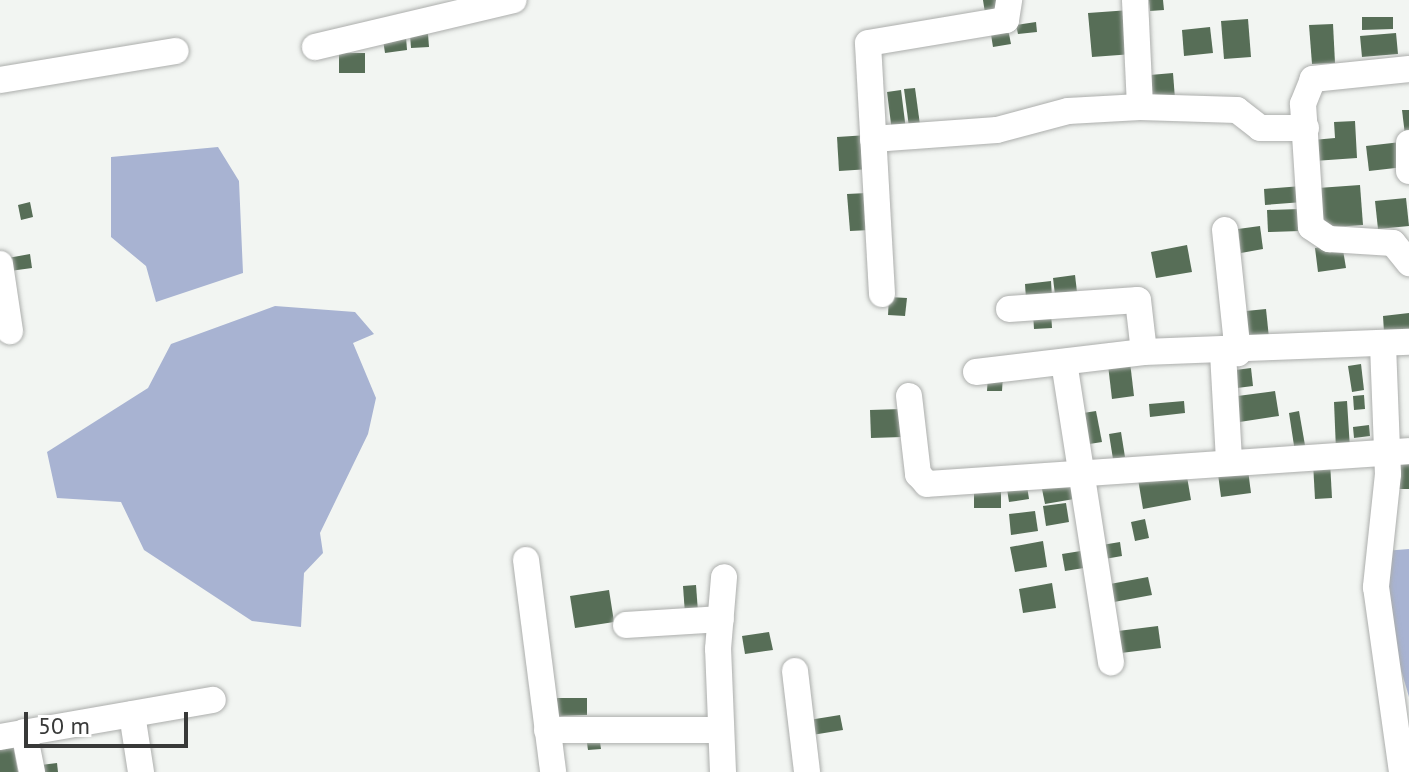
<!DOCTYPE html>
<style>
body{margin:0}
#map{position:relative;width:1409px;height:772px;overflow:hidden;background:#f2f5f2;font-family:"PT Sans",sans-serif}
div>[style]{position:absolute}
.water>*{inset:0;background:#a8b3d2}
.building>*{inset:0;background:#576e57}
.roads{filter:drop-shadow(0 0 2px #acaeac) drop-shadow(0 0 2px #acaeac)}
.minor>*{height:26px;margin:-13px;padding:0 13px;transform-origin:13px;border-radius:13px;background:#fff}
span{translate:-50% -50%;white-space:nowrap;text-align:center;line-height:1.15;-webkit-text-stroke:8px #fff;paint-order:stroke}
.scale{position:absolute;left:24px;top:712px;width:164px;height:36px;box-sizing:border-box;border:4px solid #383938;border-top:0;padding-left:10px;font-size:24px;line-height:28px;white-space:nowrap;color:#383938;-webkit-text-stroke:6px #fff;paint-order:stroke}
</style>
<div id="map">
<div class="water">
<div style="clip-path:polygon(218px 147px,239px 181px,243px 273px,156px 302px,146px 266px,111px 237px,111px 157px)"></div>
<div style="clip-path:polygon(275px 306px,355px 312px,374px 334px,353px 343px,376px 398px,368px 434px,320px 533px,323px 553px,304px 573px,301px 627px,252px 621px,144px 550px,121px 502px,57px 498px,47px 452px,148px 388px,171px 344px)"></div>
<div style="clip-path:polygon(1409px 549px,1409px 697px,1391px 636px,1384px 551px)"></div>
</div>
<div class="building">
<div style="clip-path:polygon(983px 0,1004px 0,1005px 10px,985px 13px)"></div>
<div style="clip-path:polygon(1149px 0,1163px 0,1164px 10px,1150px 11px)"></div>
<div style="clip-path:polygon(1130px 10px,1133px 54px,1092px 57px,1088px 13px)"></div>
<div style="clip-path:polygon(1362px 17px,1393px 17px,1393px 29px,1362px 30px)"></div>
<div style="clip-path:polygon(1248px 19px,1251px 57px,1224px 59px,1221px 21px)"></div>
<div style="clip-path:polygon(1036px 22px,1037px 32px,1018px 34px,1016px 25px)"></div>
<div style="clip-path:polygon(1007px 24px,1011px 44px,993px 47px,990px 28px)"></div>
<div style="clip-path:polygon(1333px 24px,1335px 63px,1312px 64px,1309px 25px)"></div>
<div style="clip-path:polygon(1210px 27px,1213px 53px,1184px 56px,1182px 30px)"></div>
<div style="clip-path:polygon(1396px 33px,1398px 54px,1362px 57px,1360px 36px)"></div>
<div style="clip-path:polygon(428px 34px,429px 47px,411px 48px,410px 35px)"></div>
<div style="clip-path:polygon(406px 37px,407px 50px,385px 53px,383px 40px)"></div>
<div style="clip-path:polygon(339px 53px,365px 53px,365px 73px,339px 73px)"></div>
<div style="clip-path:polygon(1173px 73px,1175px 99px,1152px 102px,1150px 75px)"></div>
<div style="clip-path:polygon(915px 88px,920px 125px,909px 127px,904px 89px)"></div>
<div style="clip-path:polygon(901px 90px,906px 130px,892px 132px,887px 92px)"></div>
<div style="clip-path:polygon(1402px 110px,1409px 110px,1409px 135px,1405px 135px)"></div>
<div style="clip-path:polygon(1355px 121px,1357px 158px,1314px 161px,1313px 140px,1335px 138px,1334px 122px)"></div>
<div style="clip-path:polygon(868px 135px,870px 169px,839px 171px,837px 137px)"></div>
<div style="clip-path:polygon(1401px 142px,1404px 167px,1369px 171px,1366px 146px)"></div>
<div style="clip-path:polygon(1360px 185px,1363px 225px,1321px 228px,1318px 188px)"></div>
<div style="clip-path:polygon(1302px 186px,1303px 202px,1265px 205px,1264px 189px)"></div>
<div style="clip-path:polygon(867px 193px,870px 230px,850px 231px,847px 194px)"></div>
<div style="clip-path:polygon(1406px 198px,1409px 226px,1378px 229px,1375px 201px)"></div>
<div style="clip-path:polygon(30px 202px,33px 217px,21px 220px,18px 205px)"></div>
<div style="clip-path:polygon(1300px 209px,1300px 231px,1268px 232px,1267px 210px)"></div>
<div style="clip-path:polygon(1260px 226px,1263px 249px,1241px 253px,1238px 229px)"></div>
<div style="clip-path:polygon(1342px 244px,1346px 268px,1318px 272px,1315px 248px)"></div>
<div style="clip-path:polygon(1187px 245px,1192px 272px,1156px 278px,1151px 252px)"></div>
<div style="clip-path:polygon(30px 254px,32px 268px,10px 271px,8px 258px)"></div>
<div style="clip-path:polygon(1075px 275px,1077px 292px,1055px 295px,1053px 278px)"></div>
<div style="clip-path:polygon(1051px 281px,1052px 297px,1026px 299px,1025px 284px)"></div>
<div style="clip-path:polygon(889px 297px,907px 298px,905px 316px,888px 315px)"></div>
<div style="clip-path:polygon(1266px 309px,1269px 338px,1248px 339px,1246px 311px)"></div>
<div style="clip-path:polygon(1051px 313px,1052px 328px,1034px 329px,1033px 314px)"></div>
<div style="clip-path:polygon(1409px 313px,1409px 329px,1384px 332px,1383px 316px)"></div>
<div style="clip-path:polygon(1130px 362px,1134px 396px,1112px 399px,1108px 365px)"></div>
<div style="clip-path:polygon(1361px 364px,1364px 390px,1352px 392px,1348px 366px)"></div>
<div style="clip-path:polygon(1251px 368px,1253px 386px,1237px 388px,1235px 370px)"></div>
<div style="clip-path:polygon(988px 375px,1003px 375px,1002px 391px,987px 391px)"></div>
<div style="clip-path:polygon(1275px 391px,1279px 416px,1233px 423px,1230px 397px)"></div>
<div style="clip-path:polygon(1364px 395px,1365px 409px,1354px 410px,1353px 396px)"></div>
<div style="clip-path:polygon(1184px 401px,1185px 413px,1150px 417px,1149px 404px)"></div>
<div style="clip-path:polygon(1347px 401px,1350px 449px,1336px 450px,1334px 402px)"></div>
<div style="clip-path:polygon(902px 409px,902px 437px,871px 438px,870px 410px)"></div>
<div style="clip-path:polygon(1096px 411px,1102px 442px,1083px 445px,1077px 414px)"></div>
<div style="clip-path:polygon(1299px 411px,1306px 451px,1295px 452px,1289px 413px)"></div>
<div style="clip-path:polygon(1369px 425px,1370px 436px,1354px 438px,1353px 427px)"></div>
<div style="clip-path:polygon(1121px 432px,1125px 457px,1113px 459px,1109px 434px)"></div>
<div style="clip-path:polygon(1397px 460px,1409px 460px,1409px 489px,1398px 489px)"></div>
<div style="clip-path:polygon(1330px 462px,1332px 498px,1315px 499px,1313px 463px)"></div>
<div style="clip-path:polygon(1185px 465px,1191px 500px,1143px 509px,1137px 473px)"></div>
<div style="clip-path:polygon(1248px 470px,1251px 493px,1221px 497px,1218px 474px)"></div>
<div style="clip-path:polygon(1070px 479px,1074px 499px,1045px 504px,1041px 484px)"></div>
<div style="clip-path:polygon(974px 486px,1001px 486px,1001px 508px,974px 508px)"></div>
<div style="clip-path:polygon(1027px 486px,1029px 499px,1009px 502px,1007px 489px)"></div>
<div style="clip-path:polygon(1066px 503px,1069px 522px,1046px 526px,1043px 506px)"></div>
<div style="clip-path:polygon(1035px 511px,1038px 531px,1011px 535px,1009px 514px)"></div>
<div style="clip-path:polygon(1145px 519px,1149px 538px,1135px 541px,1131px 522px)"></div>
<div style="clip-path:polygon(1043px 541px,1047px 567px,1015px 572px,1010px 547px)"></div>
<div style="clip-path:polygon(1120px 542px,1122px 556px,1099px 560px,1096px 546px)"></div>
<div style="clip-path:polygon(1087px 550px,1090px 567px,1065px 571px,1062px 554px)"></div>
<div style="clip-path:polygon(1148px 577px,1152px 595px,1114px 602px,1110px 584px)"></div>
<div style="clip-path:polygon(1052px 583px,1056px 608px,1023px 613px,1019px 589px)"></div>
<div style="clip-path:polygon(696px 585px,698px 612px,685px 614px,683px 586px)"></div>
<div style="clip-path:polygon(609px 590px,614px 622px,575px 628px,570px 596px)"></div>
<div style="clip-path:polygon(1158px 626px,1161px 648px,1113px 654px,1110px 632px)"></div>
<div style="clip-path:polygon(769px 632px,773px 650px,745px 654px,742px 636px)"></div>
<div style="clip-path:polygon(557px 698px,587px 698px,587px 715px,557px 716px)"></div>
<div style="clip-path:polygon(840px 715px,843px 730px,812px 735px,809px 720px)"></div>
<div style="clip-path:polygon(598px 728px,601px 749px,588px 750px,585px 729px)"></div>
<div style="clip-path:polygon(13px 745px,18px 772px,0 772px,0 747px)"></div>
<div style="clip-path:polygon(57px 763px,58px 772px,42px 772px,41px 765px)"></div>
</div>
<div class="roads">
<div class="minor">
<div style="left:1135px;top:0;width:107px;rotate:87.3deg"></div>
<div style="left:315px;top:47px;width:204px;rotate:-13.3deg"></div>
<div style="left:1409px;top:69px;width:97px;rotate:174.1deg"></div>
<div style="left:1313px;top:79px;width:27px;rotate:112deg"></div>
<div style="left:1303px;top:104px;width:123px;rotate:86.3deg"></div>
<div style="left:1311px;top:227px;width:22px;rotate:34deg"></div>
<div style="left:1329px;top:239px;width:64px;rotate:3.6deg"></div>
<div style="left:1393px;top:243px;width:26px;rotate:51deg"></div>
<div style="left:0;top:80px;width:178px;rotate:-9.4deg"></div>
<div style="left:873px;top:139px;width:124px;rotate:-4.2deg"></div>
<div style="left:997px;top:130px;width:73px;rotate:-15deg"></div>
<div style="left:1068px;top:111px;width:72px;rotate:-3.2deg"></div>
<div style="left:1140px;top:107px;width:97px;rotate:1.8deg"></div>
<div style="left:1237px;top:110px;width:29px;rotate:38deg"></div>
<div style="left:1260px;top:128px;width:46px"></div>
<div style="left:1409px;top:143px;width:28px;rotate:90deg"></div>
<div style="left:1225px;top:230px;width:124px;rotate:84deg"></div>
<div style="left:0;top:264px;width:68px;rotate:81.5deg"></div>
<div style="left:882px;top:294px;width:251px;rotate:-93.2deg"></div>
<div style="left:868px;top:43px;width:140px;rotate:-9.5deg"></div>
<div style="left:1006px;top:20px;width:20px;rotate:-81deg"></div>
<div style="left:1009px;top:309px;width:129px;rotate:-4deg"></div>
<div style="left:1138px;top:300px;width:52px;rotate:83.4deg"></div>
<div style="left:1383px;top:345px;width:129px;rotate:87.8deg"></div>
<div style="left:1388px;top:474px;width:114px;rotate:96.1deg"></div>
<div style="left:1376px;top:587px;width:187px;rotate:82deg"></div>
<div style="left:1223px;top:353px;width:107px;rotate:86.8deg"></div>
<div style="left:1064px;top:362px;width:304px;rotate:81.1deg"></div>
<div style="left:976px;top:372px;width:169px;rotate:-6.8deg"></div>
<div style="left:1144px;top:352px;width:265px;rotate:-2.2deg"></div>
<div style="left:909px;top:396px;width:79px;rotate:83.4deg"></div>
<div style="left:918px;top:474px;width:13px;rotate:48deg"></div>
<div style="left:927px;top:484px;width:483px;rotate:-3.9deg"></div>
<div style="left:526px;top:560px;width:214px;rotate:82.7deg"></div>
<div style="left:626px;top:625px;width:95px;rotate:-3.6deg"></div>
<div style="left:795px;top:671px;width:102px;rotate:83.2deg"></div>
<div style="left:132px;top:714px;width:59px;rotate:81.2deg"></div>
<div style="left:547px;top:730px;width:174px"></div>
<div style="left:24px;top:732px;width:41px;rotate:78.7deg"></div>
<div style="left:0;top:737px;width:216px;rotate:-9.9deg"></div>
<div style="left:723px;top:772px;width:123px;rotate:-92.3deg"></div>
<div style="left:718px;top:649px;width:72px;rotate:-85.2deg"></div>
</div>
</div>
<div class="scale">50 m</div>
</div>
